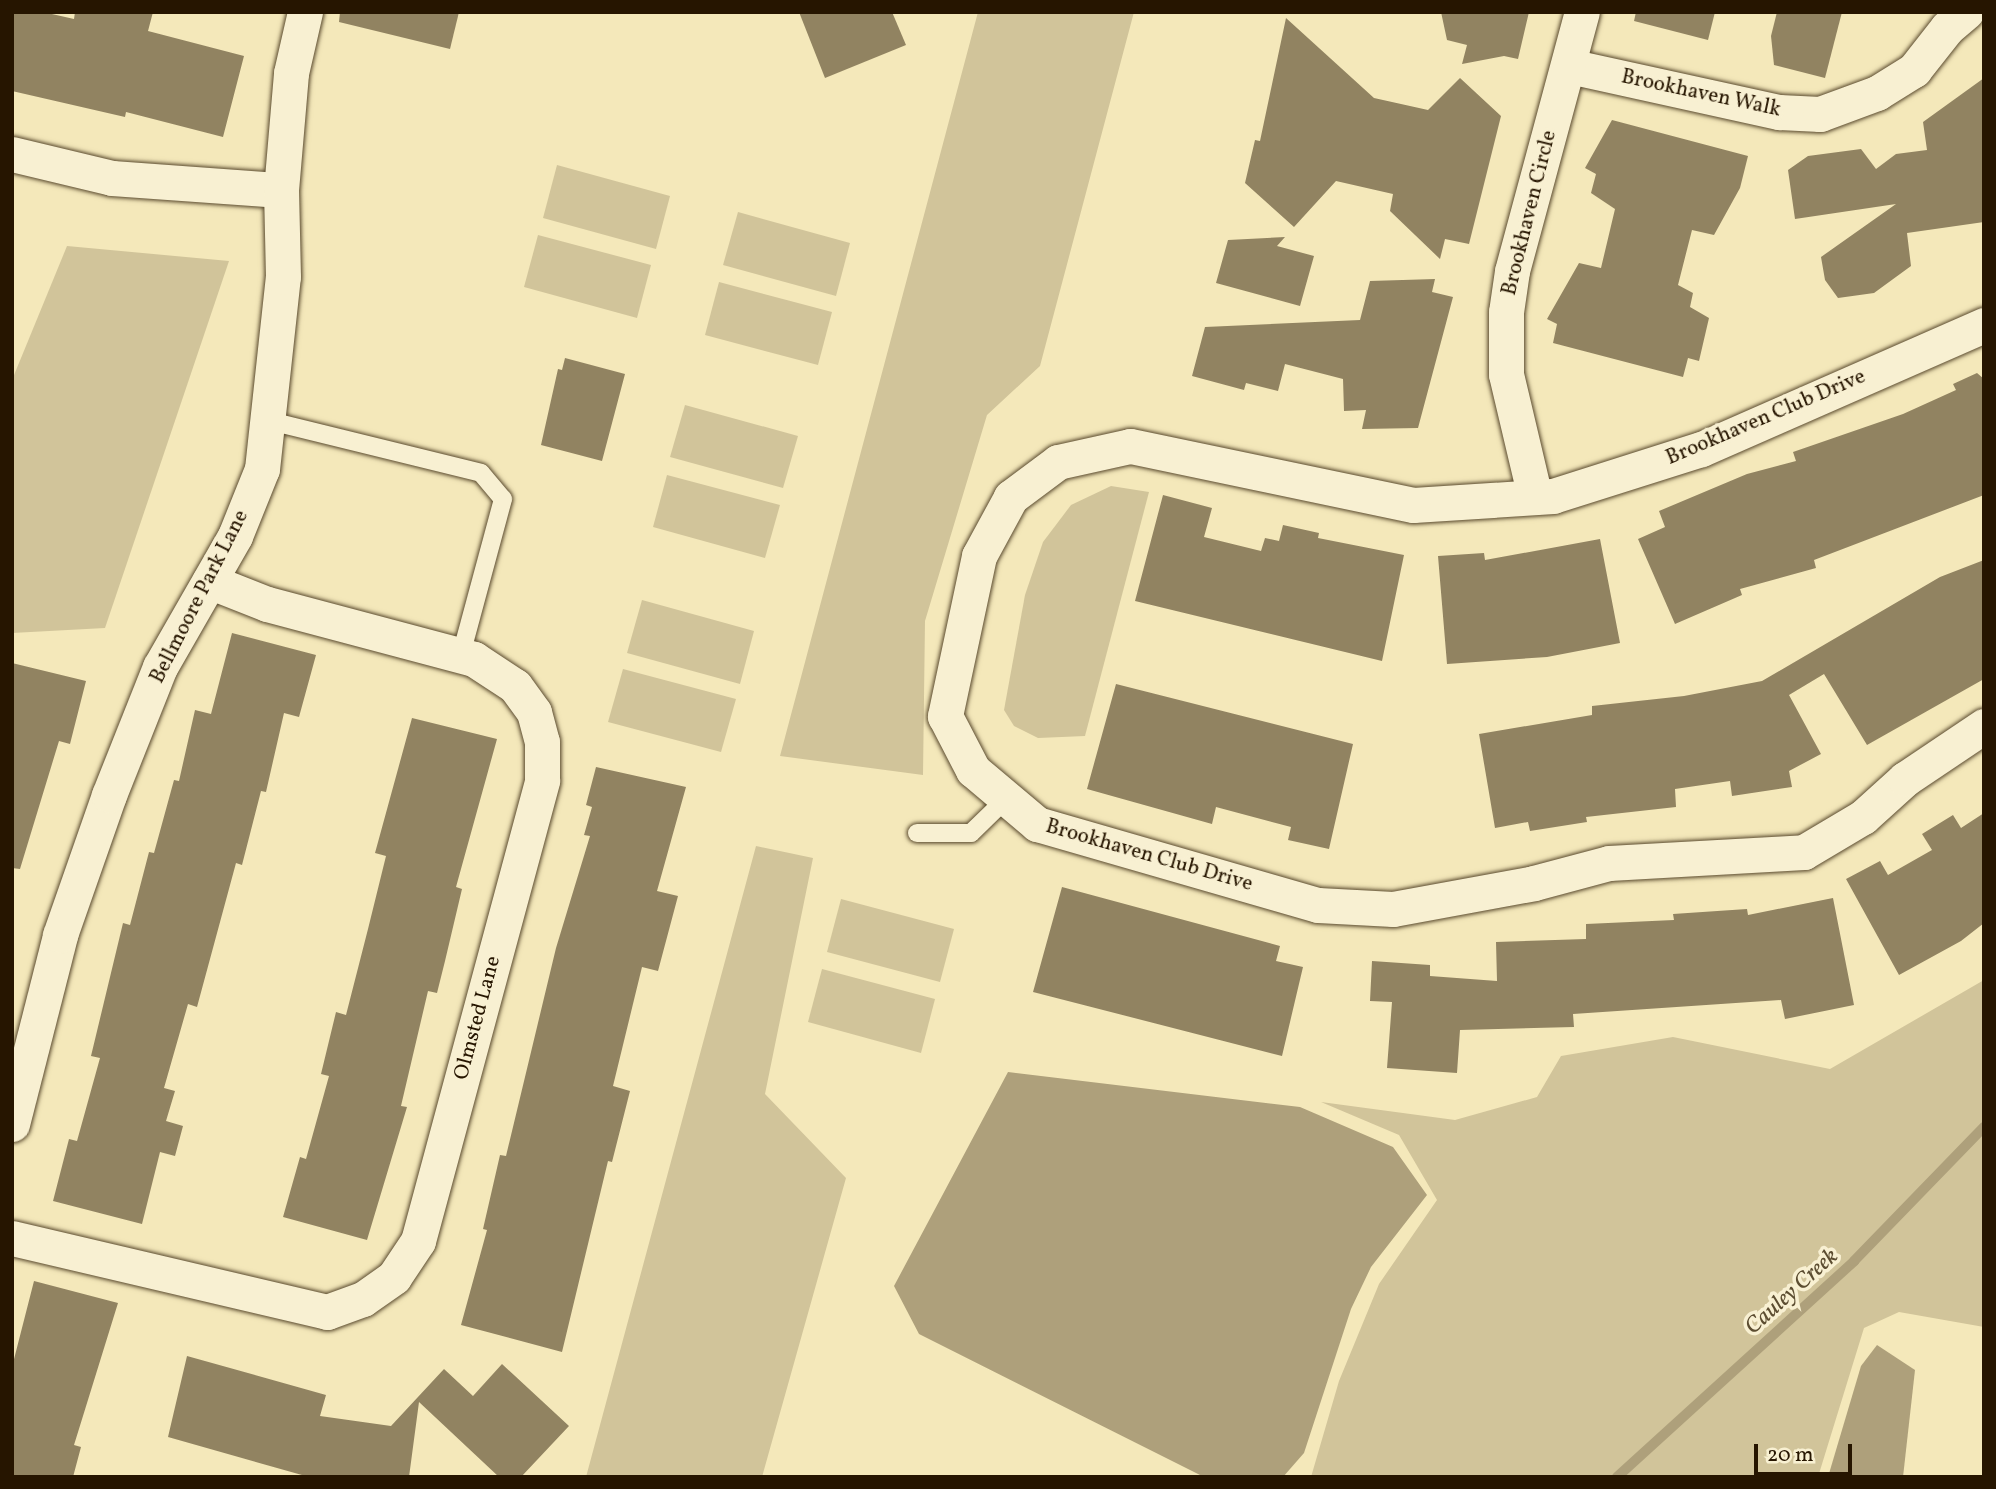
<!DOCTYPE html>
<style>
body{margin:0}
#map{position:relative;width:1996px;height:1489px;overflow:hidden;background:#f4e8ba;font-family:Vollkorn,serif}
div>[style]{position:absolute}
.green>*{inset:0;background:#d1c49a}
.water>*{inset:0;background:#aea07b}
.stream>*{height:10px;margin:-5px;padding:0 5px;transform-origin:5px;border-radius:5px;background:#aea07b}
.building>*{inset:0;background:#918361}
.roads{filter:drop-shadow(0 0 2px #5a4a2e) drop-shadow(0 0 2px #5a4a2e)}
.service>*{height:18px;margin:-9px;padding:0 9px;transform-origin:9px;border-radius:9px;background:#f8f0d2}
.minor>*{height:35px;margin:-17.5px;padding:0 17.5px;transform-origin:17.5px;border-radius:17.5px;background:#f8f0d2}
span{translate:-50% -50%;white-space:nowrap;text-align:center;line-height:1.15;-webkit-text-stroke:7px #f8f0d2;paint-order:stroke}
.street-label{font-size:21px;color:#261500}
.water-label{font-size:23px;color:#5c4d31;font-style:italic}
.frame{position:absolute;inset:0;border:14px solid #261500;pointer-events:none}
.scale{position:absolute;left:1754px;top:1444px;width:98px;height:32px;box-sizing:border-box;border:4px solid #261500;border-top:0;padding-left:9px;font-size:21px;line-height:24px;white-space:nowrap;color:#261500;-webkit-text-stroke:5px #f8f0d2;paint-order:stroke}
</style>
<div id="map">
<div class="green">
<div style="clip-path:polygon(978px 12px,1134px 12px,1040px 366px,987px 415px,925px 621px,923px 775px,780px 756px)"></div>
<div style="clip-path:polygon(557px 165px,670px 196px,656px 249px,543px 218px)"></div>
<div style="clip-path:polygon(738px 212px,850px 243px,836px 296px,723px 265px)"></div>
<div style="clip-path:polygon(538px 235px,651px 265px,637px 318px,524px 287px)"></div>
<div style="clip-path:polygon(67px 246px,229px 261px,105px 628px,12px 633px,12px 380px)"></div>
<div style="clip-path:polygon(719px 282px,832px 312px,818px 365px,705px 335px)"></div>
<div style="clip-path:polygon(685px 405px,798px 436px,783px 488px,670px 457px)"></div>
<div style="clip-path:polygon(667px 475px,780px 505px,765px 558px,653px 527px)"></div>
<div style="clip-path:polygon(1111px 486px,1149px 492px,1085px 736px,1038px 738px,1014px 726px,1004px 710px,1025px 595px,1043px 542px,1071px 505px)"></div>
<div style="clip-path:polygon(642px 600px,754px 631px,740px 684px,627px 653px)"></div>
<div style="clip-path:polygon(623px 669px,736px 699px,721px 752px,608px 722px)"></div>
<div style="clip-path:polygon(756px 846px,813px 858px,765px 1094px,846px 1178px,762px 1477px,586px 1477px)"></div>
<div style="clip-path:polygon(841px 899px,954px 929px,940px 982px,827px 952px)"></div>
<div style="clip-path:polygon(822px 969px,935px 999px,921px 1053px,808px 1022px)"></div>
<div style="clip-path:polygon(1984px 980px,1984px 1327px,1899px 1312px,1864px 1328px,1818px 1477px,1311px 1477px,1339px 1381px,1379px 1284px,1437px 1200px,1399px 1135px,1321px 1102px,1455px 1120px,1537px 1097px,1561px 1056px,1673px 1037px,1830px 1069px)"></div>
</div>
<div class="water">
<div style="clip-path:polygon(1008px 1072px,1300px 1107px,1393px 1147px,1427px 1195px,1371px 1267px,1351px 1309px,1304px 1453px,1283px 1477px,1204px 1477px,919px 1334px,894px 1286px)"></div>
<div style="clip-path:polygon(1877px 1345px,1915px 1370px,1903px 1477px,1828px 1477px,1861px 1366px)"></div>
</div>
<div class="stream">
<div style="left:1617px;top:1477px;width:321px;rotate:-42.3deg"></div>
<div style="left:1854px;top:1261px;width:187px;rotate:-45.9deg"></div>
</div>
<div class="building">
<div style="clip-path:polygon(12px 12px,43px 12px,74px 19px,75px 12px,153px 12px,148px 31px,244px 56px,223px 137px,126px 112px,125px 117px,12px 91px)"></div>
<div style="clip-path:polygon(340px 12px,459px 12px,450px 49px,339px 22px)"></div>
<div style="clip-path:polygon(799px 12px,892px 12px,906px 45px,825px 78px)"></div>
<div style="clip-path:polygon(1441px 12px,1529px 12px,1518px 59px,1504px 56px,1462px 64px,1467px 45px,1447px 40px)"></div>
<div style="clip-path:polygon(1636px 12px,1715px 12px,1708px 40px,1634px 21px)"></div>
<div style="clip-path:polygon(1777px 12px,1842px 12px,1825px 78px,1774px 65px,1771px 36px)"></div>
<div style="clip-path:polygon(1286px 18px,1374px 98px,1428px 110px,1460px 78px,1501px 116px,1469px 244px,1445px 239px,1440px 259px,1390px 211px,1393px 194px,1336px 181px,1294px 227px,1245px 183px,1255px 140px,1260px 141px)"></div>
<div style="clip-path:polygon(1984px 78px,1984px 222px,1907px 233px,1911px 266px,1874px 293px,1838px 298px,1825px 280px,1821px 257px,1896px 204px,1795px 219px,1788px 170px,1808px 156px,1861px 149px,1876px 169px,1896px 154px,1927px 150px,1923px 122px)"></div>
<div style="clip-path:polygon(1612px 120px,1748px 156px,1740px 188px,1714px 235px,1692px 230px,1678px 285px,1693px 293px,1690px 307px,1709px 318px,1699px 361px,1688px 358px,1683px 377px,1553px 343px,1557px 324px,1547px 319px,1579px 263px,1601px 268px,1615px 209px,1591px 193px,1596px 174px,1585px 168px)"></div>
<div style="clip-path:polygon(1285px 237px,1277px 246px,1314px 256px,1300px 306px,1216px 283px,1228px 240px)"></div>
<div style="clip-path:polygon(1435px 279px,1432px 292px,1453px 297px,1418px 428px,1362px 429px,1366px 410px,1344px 411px,1343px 379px,1285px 364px,1278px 391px,1246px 383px,1244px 390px,1192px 376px,1205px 327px,1360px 320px,1370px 281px)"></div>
<div style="clip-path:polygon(565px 358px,625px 374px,602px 461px,541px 445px,558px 369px,562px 370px)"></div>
<div style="clip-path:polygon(1977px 373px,1984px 379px,1984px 495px,1814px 560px,1816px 568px,1740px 589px,1742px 595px,1675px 624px,1638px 539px,1665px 527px,1659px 511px,1747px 474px,1796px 461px,1793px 452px,1903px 414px,1956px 390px,1953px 384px)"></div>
<div style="clip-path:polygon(1163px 495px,1212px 508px,1204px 537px,1261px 551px,1265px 538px,1279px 541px,1283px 525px,1319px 533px,1318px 538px,1404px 555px,1382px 661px,1135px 601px)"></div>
<div style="clip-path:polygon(1600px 539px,1620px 643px,1547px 657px,1447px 664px,1438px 556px,1484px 553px,1485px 560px)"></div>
<div style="clip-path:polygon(1984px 560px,1984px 679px,1867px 745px,1824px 674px,1789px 695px,1821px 754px,1789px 771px,1792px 787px,1732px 796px,1730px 781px,1675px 789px,1676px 807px,1586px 817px,1587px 822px,1530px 831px,1528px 822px,1495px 828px,1479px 734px,1592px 715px,1592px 706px,1684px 696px,1762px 681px,1940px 577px)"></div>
<div style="clip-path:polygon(232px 633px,316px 655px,299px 717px,284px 713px,266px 792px,261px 791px,242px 865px,236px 863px,197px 1007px,188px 1004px,164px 1088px,175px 1091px,166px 1121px,183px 1126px,175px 1156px,160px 1152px,142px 1224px,53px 1201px,69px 1139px,77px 1141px,100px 1058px,91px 1056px,123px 923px,130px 925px,149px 852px,154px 853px,174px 780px,179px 781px,195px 710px,211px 714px)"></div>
<div style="clip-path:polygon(12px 663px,86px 681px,70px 744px,59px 741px,20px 869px,12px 868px)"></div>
<div style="clip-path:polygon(1116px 684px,1353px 744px,1329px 849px,1288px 840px,1291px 827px,1216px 807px,1212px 824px,1087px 789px)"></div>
<div style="clip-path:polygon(412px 718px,497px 739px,456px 887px,462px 889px,445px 961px,437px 993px,428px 991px,401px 1106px,407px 1107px,367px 1240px,283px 1217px,300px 1157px,306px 1159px,329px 1076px,321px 1074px,336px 1012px,346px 1015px,368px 929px,386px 856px,375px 853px)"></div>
<div style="clip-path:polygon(596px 767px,686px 787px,657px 891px,678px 896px,658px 971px,642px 967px,613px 1086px,630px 1091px,612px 1162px,608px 1161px,562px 1352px,461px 1325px,487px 1230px,483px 1229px,500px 1155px,506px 1156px,556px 948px,590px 836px,584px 835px,592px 807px,586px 805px)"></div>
<div style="clip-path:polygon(1984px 813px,1984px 923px,1961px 941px,1899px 975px,1846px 879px,1880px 861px,1888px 875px,1932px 850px,1922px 834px,1953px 815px,1961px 828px)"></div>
<div style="clip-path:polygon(1062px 887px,1280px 946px,1276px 961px,1303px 967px,1282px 1056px,1033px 992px)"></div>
<div style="clip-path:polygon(1833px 898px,1854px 1005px,1785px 1019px,1781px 1000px,1573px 1014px,1574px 1027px,1460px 1030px,1457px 1073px,1387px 1068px,1392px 1002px,1370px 1001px,1372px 961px,1430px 965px,1430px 976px,1497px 981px,1496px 942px,1586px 939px,1586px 924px,1674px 920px,1673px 914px,1747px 909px,1748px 915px)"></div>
<div style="clip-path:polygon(34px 1281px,118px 1303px,74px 1445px,81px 1447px,73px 1477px,12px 1477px,12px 1367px)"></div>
<div style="clip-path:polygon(187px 1356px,326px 1395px,320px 1416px,391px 1426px,444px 1369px,473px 1396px,502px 1364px,569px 1426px,521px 1477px,499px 1477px,419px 1402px,409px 1477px,309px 1477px,168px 1437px)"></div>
</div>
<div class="roads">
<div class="service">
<div style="left:270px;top:421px;width:217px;rotate:13.8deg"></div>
<div style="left:481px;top:473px;width:34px;rotate:50deg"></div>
<div style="left:503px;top:499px;width:162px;rotate:105.1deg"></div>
<div style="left:917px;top:833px;width:54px"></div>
<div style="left:971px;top:833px;width:50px;rotate:-44.2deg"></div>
</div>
<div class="minor">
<div style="left:1569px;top:66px;width:215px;rotate:12.4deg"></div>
<div style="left:1779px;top:112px;width:41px;rotate:2.8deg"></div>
<div style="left:1820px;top:114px;width:61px;rotate:-20.2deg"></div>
<div style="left:1877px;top:93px;width:44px;rotate:-31.9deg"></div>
<div style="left:1914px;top:70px;width:53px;rotate:-51.8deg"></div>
<div style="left:1947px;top:28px;width:25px;rotate:-40deg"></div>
<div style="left:12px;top:154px;width:103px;rotate:13.5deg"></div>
<div style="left:112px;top:178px;width:169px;rotate:4.1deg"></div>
<div style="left:1984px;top:325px;width:309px;rotate:156.3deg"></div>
<div style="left:1701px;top:449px;width:155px;rotate:162.4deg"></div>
<div style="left:1553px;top:496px;width:140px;rotate:176.3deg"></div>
<div style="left:1413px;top:505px;width:289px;rotate:-168.2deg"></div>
<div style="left:1130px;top:446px;width:74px;rotate:167.5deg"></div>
<div style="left:1058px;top:462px;width:59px;rotate:143.3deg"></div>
<div style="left:1011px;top:497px;width:67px;rotate:118.5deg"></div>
<div style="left:979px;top:556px;width:164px;rotate:102deg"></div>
<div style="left:945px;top:716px;width:61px;rotate:62.6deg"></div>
<div style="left:973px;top:770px;width:84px;rotate:40.2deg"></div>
<div style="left:1037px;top:824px;width:292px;rotate:16.1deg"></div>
<div style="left:1318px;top:905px;width:75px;rotate:3.1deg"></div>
<div style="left:1393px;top:909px;width:143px;rotate:-10.4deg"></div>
<div style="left:1534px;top:883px;width:78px;rotate:-14.9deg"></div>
<div style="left:1609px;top:863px;width:195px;rotate:-3.2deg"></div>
<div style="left:1804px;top:852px;width:69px;rotate:-30.7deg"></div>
<div style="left:1863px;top:817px;width:57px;rotate:-42.1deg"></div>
<div style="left:1905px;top:779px;width:95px;rotate:-33.9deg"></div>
<div style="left:1535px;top:497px;width:126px;rotate:-103.3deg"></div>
<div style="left:1506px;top:374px;width:62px;rotate:-90deg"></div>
<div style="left:1506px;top:312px;width:41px;rotate:-81.7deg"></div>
<div style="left:1512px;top:271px;width:268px;rotate:-74.9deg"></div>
<div style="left:12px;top:1124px;width:195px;rotate:-75.7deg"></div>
<div style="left:60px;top:935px;width:148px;rotate:-70.7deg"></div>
<div style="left:109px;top:795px;width:138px;rotate:-68.3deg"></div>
<div style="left:160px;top:667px;width:151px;rotate:-60.2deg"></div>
<div style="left:235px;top:536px;width:72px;rotate:-68.1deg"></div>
<div style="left:262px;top:469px;width:193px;rotate:-83.8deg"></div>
<div style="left:283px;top:277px;width:87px;rotate:-91.3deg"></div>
<div style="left:281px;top:190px;width:117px;rotate:-85.1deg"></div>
<div style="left:291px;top:73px;width:63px;rotate:-77.1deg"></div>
<div style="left:12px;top:1238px;width:324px;rotate:13.2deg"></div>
<div style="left:327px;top:1312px;width:38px;rotate:-20deg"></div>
<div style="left:363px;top:1299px;width:38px;rotate:-35deg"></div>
<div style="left:394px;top:1277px;width:43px;rotate:-56.3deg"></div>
<div style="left:418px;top:1241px;width:477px;rotate:-74.9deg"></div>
<div style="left:542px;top:780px;width:38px;rotate:-90deg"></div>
<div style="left:542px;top:742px;width:31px;rotate:-105deg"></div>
<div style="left:534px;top:712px;width:32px;rotate:-126deg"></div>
<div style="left:515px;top:686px;width:49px;rotate:-146.6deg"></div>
<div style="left:474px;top:659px;width:214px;rotate:-165.1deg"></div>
<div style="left:267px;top:604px;width:62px;rotate:-158.4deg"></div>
</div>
</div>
<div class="street-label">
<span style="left:1701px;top:94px;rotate:12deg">Brookhaven Walk</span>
<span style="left:1530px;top:213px;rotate:-76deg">Brookhaven Circle</span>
<span style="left:1766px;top:418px;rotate:-23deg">Brookhaven Club Drive</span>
<span style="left:200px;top:597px;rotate:-63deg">Bellmoore Park Lane</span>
<span style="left:1149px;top:856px;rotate:16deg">Brookhaven Club Drive</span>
<span style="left:478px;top:1018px;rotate:-75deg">Olmsted Lane</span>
</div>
<div class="water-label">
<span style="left:1792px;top:1292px;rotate:-42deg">Cauley Creek</span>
</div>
<div class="frame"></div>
<div class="scale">20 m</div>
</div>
